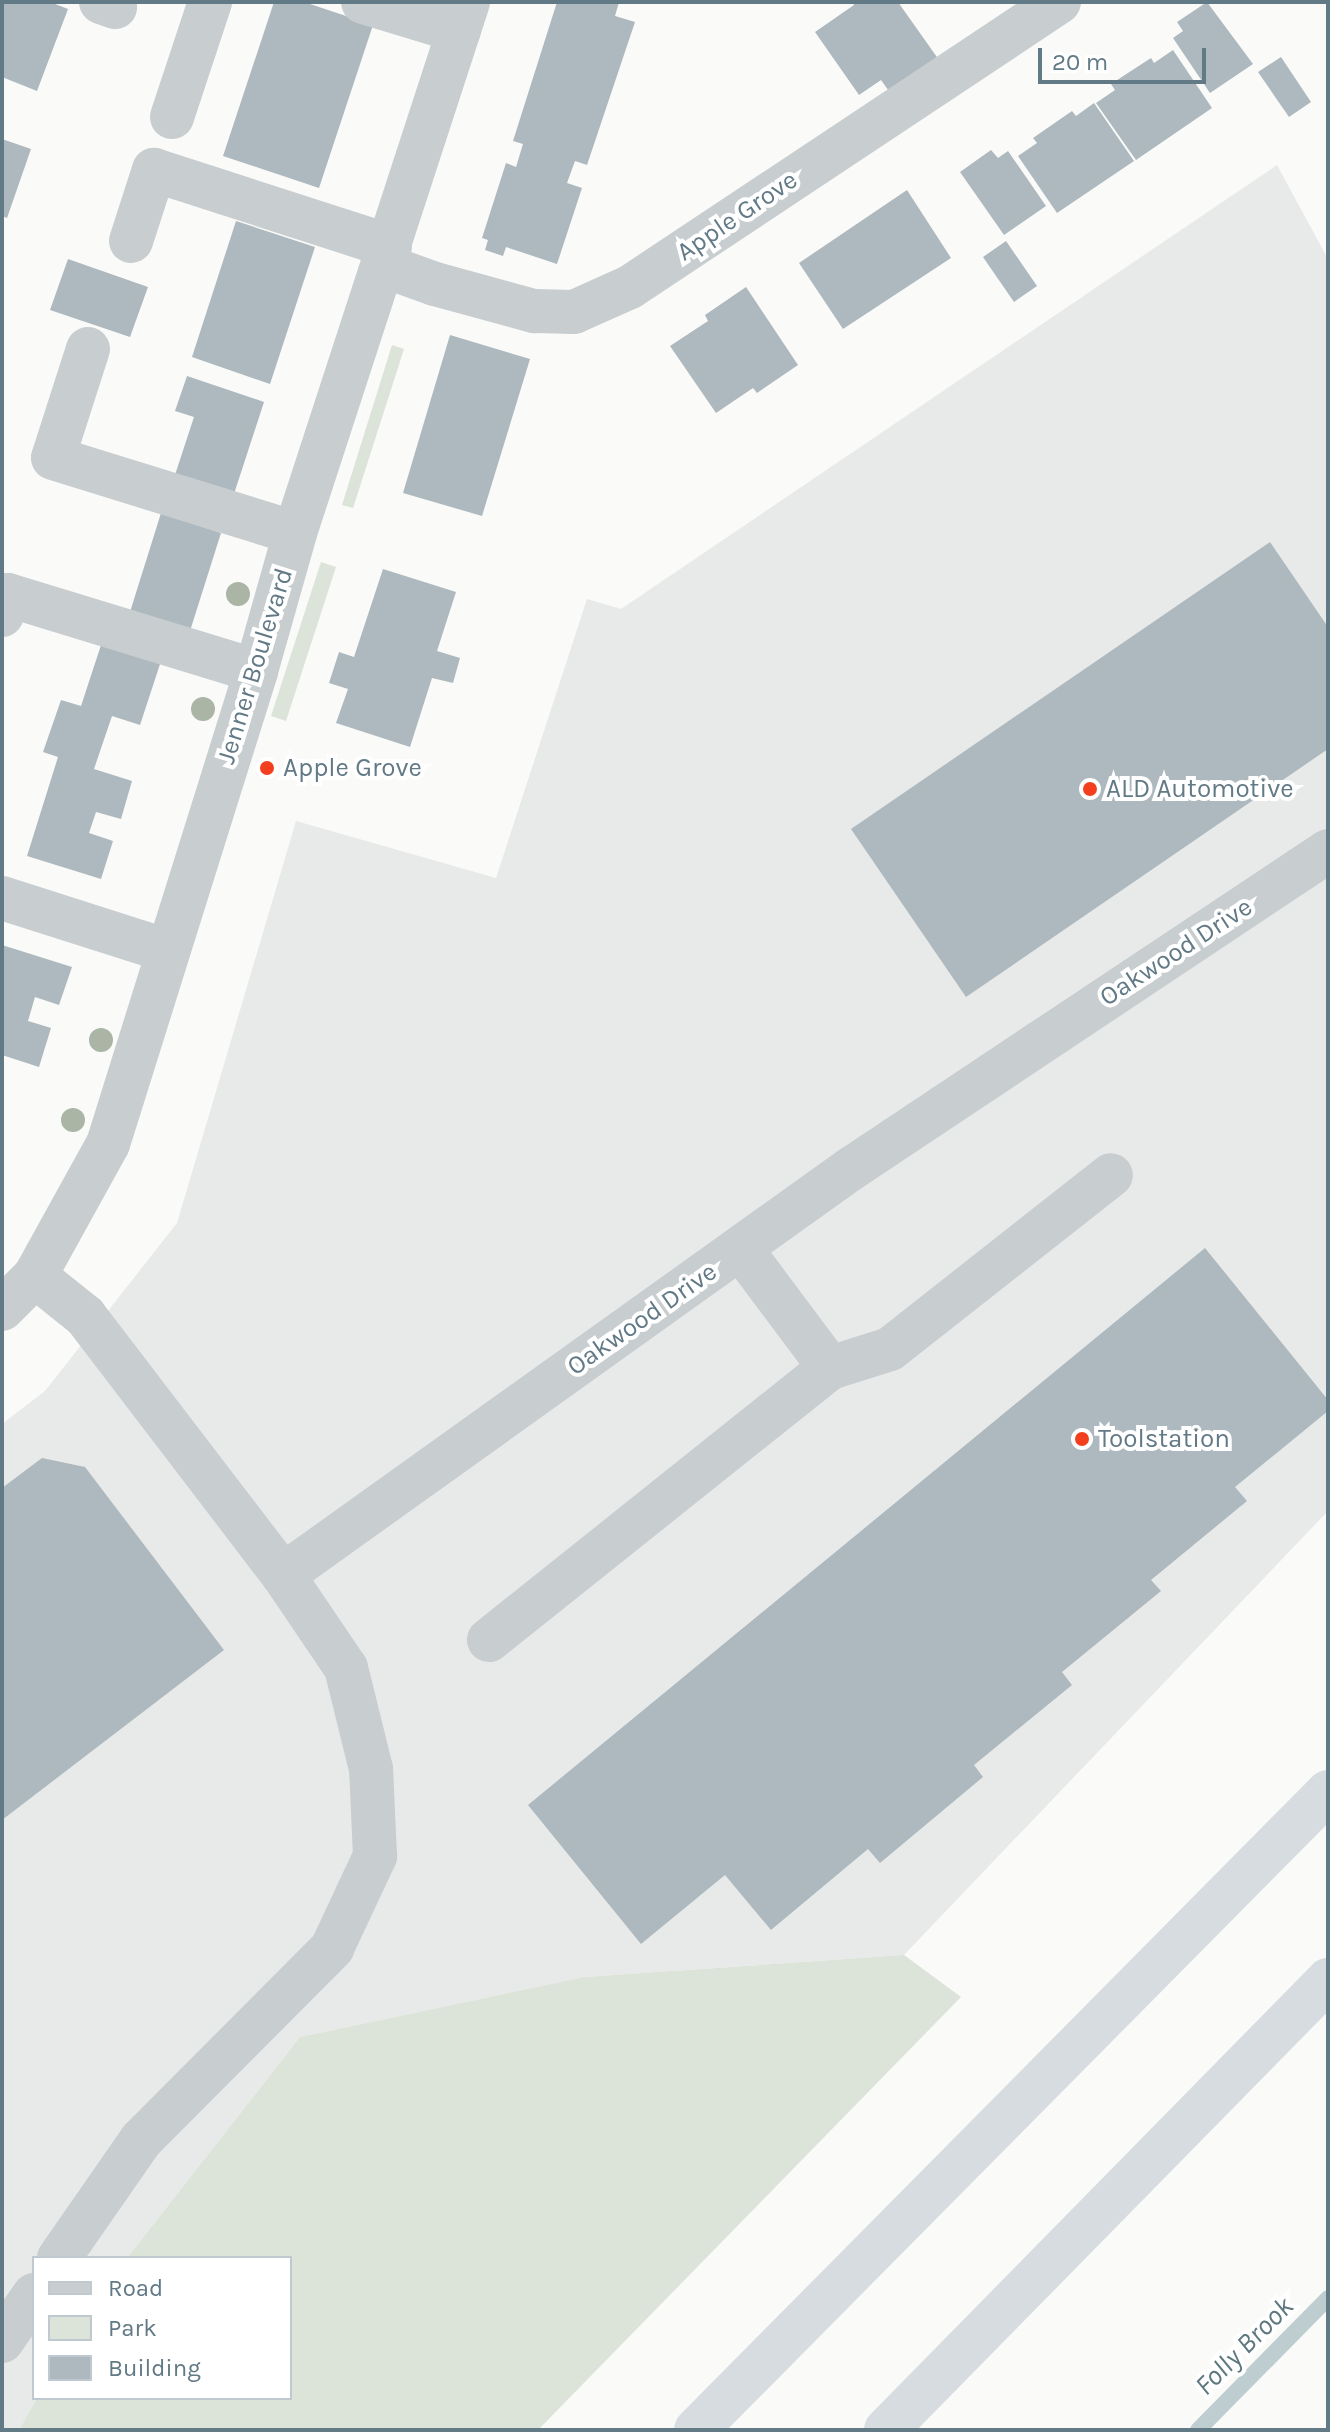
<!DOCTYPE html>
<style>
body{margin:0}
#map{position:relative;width:1330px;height:2432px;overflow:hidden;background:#fafaf8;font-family:Karla,sans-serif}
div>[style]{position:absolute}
.built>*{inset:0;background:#e8eae9}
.green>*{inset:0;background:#dce3d8}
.stream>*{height:16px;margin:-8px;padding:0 8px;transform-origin:8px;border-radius:8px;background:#becdd0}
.building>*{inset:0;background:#adb9be}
.minor>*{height:44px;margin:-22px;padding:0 22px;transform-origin:22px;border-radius:22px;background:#c8cdd0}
.highway>*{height:44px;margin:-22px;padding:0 22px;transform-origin:22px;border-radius:22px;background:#d6dcdf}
.trees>*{width:24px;height:24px;margin:-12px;border-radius:50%;background:#aab5a6}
.dots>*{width:22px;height:22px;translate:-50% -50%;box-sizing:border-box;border:4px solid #fff;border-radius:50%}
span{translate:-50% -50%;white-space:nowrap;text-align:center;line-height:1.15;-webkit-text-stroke:8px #fff;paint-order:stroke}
.street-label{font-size:26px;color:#627986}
.poi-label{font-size:26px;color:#627986}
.left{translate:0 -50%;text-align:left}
.water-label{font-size:28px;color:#5d787e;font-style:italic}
.frame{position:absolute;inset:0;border:4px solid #627986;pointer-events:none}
.legend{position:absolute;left:32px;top:2256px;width:260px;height:144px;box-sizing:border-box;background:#fff;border:2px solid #c0c9cf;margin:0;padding:10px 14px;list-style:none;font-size:24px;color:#627986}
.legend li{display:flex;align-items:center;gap:16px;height:40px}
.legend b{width:40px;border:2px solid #c0c9cf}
.scale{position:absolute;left:1038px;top:48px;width:168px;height:36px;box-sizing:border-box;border:4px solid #627986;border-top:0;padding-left:10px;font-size:24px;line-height:28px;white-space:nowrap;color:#627986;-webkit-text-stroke:6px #fff;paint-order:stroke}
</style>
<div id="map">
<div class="built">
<div style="clip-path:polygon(1277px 165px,1328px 259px,1328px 1511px,904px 1955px,584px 1977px,300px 2037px,127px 2258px,34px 2258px,34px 2398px,37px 2398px,19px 2430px,2px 2430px,2px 1424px,45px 1391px,177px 1223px,296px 821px,496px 878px,587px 599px,621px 609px)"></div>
</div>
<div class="green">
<div style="clip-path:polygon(392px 345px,404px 349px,353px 508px,342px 505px)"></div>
<div style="clip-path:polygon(321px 562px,336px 567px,286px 721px,271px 716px)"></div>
<div style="clip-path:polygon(904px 1955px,961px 1997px,538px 2430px,19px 2430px,37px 2398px,290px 2398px,290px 2258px,127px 2258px,300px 2037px,584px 1977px)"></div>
</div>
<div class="stream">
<div style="left:1198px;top:2430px;width:185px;rotate:-45.4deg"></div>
</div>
<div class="building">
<div style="clip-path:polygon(2px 2px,50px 2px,68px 9px,37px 91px,2px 77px)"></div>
<div style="clip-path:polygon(274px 2px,304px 2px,373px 25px,319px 188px,223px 156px)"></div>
<div style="clip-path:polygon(557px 2px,619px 2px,615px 16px,635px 22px,587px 165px,575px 161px,567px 183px,582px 188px,557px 264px,506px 247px,503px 256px,485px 250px,488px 240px,482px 238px,506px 163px,516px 167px,523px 144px,513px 141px)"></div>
<div style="clip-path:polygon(852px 2px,898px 2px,939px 60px,891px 94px,881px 80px,859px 95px,815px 32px,854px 5px)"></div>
<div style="clip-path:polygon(1207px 2px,1253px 64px,1210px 93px,1173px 38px,1183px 31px,1177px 22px)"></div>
<div style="clip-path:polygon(1173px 50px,1212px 108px,1136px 160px,1096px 103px,1115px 90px,1111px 84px,1151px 58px,1154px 63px)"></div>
<div style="clip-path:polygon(1281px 57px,1311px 102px,1289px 117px,1258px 72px)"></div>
<div style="clip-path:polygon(1094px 103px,1134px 161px,1057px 213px,1018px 156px,1037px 143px,1033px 138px,1072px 111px,1076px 116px)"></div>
<div style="clip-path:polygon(2px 139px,31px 149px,7px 218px,2px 216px)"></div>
<div style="clip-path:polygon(991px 150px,998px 158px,1008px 151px,1046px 206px,1004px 235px,960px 172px)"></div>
<div style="clip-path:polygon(907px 190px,951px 258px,843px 329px,799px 263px)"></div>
<div style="clip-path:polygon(236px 221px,315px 247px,270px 384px,192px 357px)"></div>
<div style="clip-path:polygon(1006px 241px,1037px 286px,1014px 302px,983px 257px)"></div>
<div style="clip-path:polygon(68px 259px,148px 287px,130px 337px,50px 310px)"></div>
<div style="clip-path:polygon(746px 287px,798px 365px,757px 393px,753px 388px,716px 413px,670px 346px,708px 321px,705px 315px)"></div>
<div style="clip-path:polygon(450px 335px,530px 359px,482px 516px,403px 493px)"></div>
<div style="clip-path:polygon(187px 376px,264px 402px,232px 500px,173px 481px,194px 417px,175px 411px)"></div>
<div style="clip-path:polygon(161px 513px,221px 533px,190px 631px,130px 612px)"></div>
<div style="clip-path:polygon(1270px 542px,1328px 627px,1328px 749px,966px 997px,851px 829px)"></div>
<div style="clip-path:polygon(383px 569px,456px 592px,437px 651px,460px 658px,453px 683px,432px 678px,410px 747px,336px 723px,348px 689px,329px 683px,339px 652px,354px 657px)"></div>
<div style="clip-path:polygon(103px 639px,162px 658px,140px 725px,112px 716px,94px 769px,132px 781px,121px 819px,96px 812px,89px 833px,113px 841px,101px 879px,27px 856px,58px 757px,43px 752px,61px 700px,81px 706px)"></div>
<div style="clip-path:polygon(2px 945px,72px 967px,59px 1005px,35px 997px,28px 1021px,51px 1028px,39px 1067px,2px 1055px)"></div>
<div style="clip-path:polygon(1205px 1248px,1328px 1400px,1328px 1411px,1235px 1487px,1247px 1501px,1151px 1580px,1161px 1591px,1062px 1672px,1072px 1685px,974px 1765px,983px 1777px,880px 1863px,868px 1849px,771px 1930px,725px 1875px,641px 1944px,528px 1805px)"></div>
<div style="clip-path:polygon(42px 1458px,85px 1467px,224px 1650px,2px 1820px,2px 1488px)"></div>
</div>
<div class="minor">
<div style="left:101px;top:2px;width:15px;rotate:20deg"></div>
<div style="left:363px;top:2px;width:100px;rotate:16.8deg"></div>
<div style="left:172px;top:117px;width:121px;rotate:-71.7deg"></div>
<div style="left:131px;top:241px;width:75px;rotate:-72.1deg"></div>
<div style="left:154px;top:170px;width:248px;rotate:17.9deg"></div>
<div style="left:385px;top:266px;width:53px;rotate:19.8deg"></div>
<div style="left:435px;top:284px;width:103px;rotate:15.3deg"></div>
<div style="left:534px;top:311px;width:40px;rotate:1.4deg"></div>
<div style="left:574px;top:312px;width:61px;rotate:-24.1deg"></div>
<div style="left:630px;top:287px;width:515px;rotate:-33.6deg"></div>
<div style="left:88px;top:349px;width:114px;rotate:107.8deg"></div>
<div style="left:53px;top:458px;width:253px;rotate:17.2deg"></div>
<div style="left:2px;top:615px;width:21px;rotate:-73deg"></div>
<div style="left:8px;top:595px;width:259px;rotate:17deg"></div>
<div style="left:2px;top:898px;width:174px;rotate:17.7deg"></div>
<div style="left:741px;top:1249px;width:149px;rotate:53.2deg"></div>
<div style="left:830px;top:1368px;width:63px;rotate:-17.6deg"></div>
<div style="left:890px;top:1349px;width:281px;rotate:-38.2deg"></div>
<div style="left:35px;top:1276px;width:64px;rotate:38.7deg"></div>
<div style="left:85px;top:1316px;width:326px;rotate:52.6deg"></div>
<div style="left:283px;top:1575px;width:700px;rotate:-35.58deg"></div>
<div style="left:852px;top:1168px;width:572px;rotate:-33.66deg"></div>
<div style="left:2px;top:1309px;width:47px;rotate:-45deg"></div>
<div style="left:35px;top:1276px;width:151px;rotate:-61.1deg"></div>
<div style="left:108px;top:1144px;width:496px;rotate:-72.6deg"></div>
<div style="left:256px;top:671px;width:143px;rotate:-74.2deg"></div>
<div style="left:295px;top:533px;width:558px;rotate:-71.95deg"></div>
<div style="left:489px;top:1640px;width:436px;rotate:-38.6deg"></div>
<div style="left:59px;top:2258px;width:144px;rotate:-55.2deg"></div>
<div style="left:141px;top:2140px;width:271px;rotate:-45.1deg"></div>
<div style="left:332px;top:1948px;width:102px;rotate:-64.9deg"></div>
<div style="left:375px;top:1856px;width:87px;rotate:-92.6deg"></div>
<div style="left:371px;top:1769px;width:104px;rotate:-103.9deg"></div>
<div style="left:346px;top:1668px;width:112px;rotate:-124.1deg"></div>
<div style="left:2px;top:2341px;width:56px;rotate:-55.2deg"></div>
</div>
<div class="highway">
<div style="left:696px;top:2430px;width:898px;rotate:-45.27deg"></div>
<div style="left:886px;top:2430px;width:631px;rotate:-45.51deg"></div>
</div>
<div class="trees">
<div style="left:238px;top:594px"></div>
<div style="left:203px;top:709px"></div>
<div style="left:101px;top:1040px"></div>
<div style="left:73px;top:1120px"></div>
</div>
<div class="dots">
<div style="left:267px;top:768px;background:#f43f1e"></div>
<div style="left:1090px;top:789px;background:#f43f1e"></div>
<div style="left:1082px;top:1439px;background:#f43f1e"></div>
</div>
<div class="street-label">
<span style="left:737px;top:216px;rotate:-34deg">Apple Grove</span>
<span style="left:255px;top:666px;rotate:-73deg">Jenner Boulevard</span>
<span style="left:1176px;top:952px;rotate:-33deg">Oakwood Drive</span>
<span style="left:642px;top:1319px;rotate:-35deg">Oakwood Drive</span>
</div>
<div class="poi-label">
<span class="left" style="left:283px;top:768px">Apple Grove</span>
<span class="left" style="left:1106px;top:789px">ALD Automotive</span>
<span class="left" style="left:1098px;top:1439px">Toolstation</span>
</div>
<div class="water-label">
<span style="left:1244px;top:2346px;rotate:-45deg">Folly Brook</span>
</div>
<div class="frame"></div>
<ul class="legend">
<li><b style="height:10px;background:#c8cdd0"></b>Road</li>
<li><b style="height:22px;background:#dce3d8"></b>Park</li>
<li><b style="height:22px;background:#adb9be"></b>Building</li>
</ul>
<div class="scale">20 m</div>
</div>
